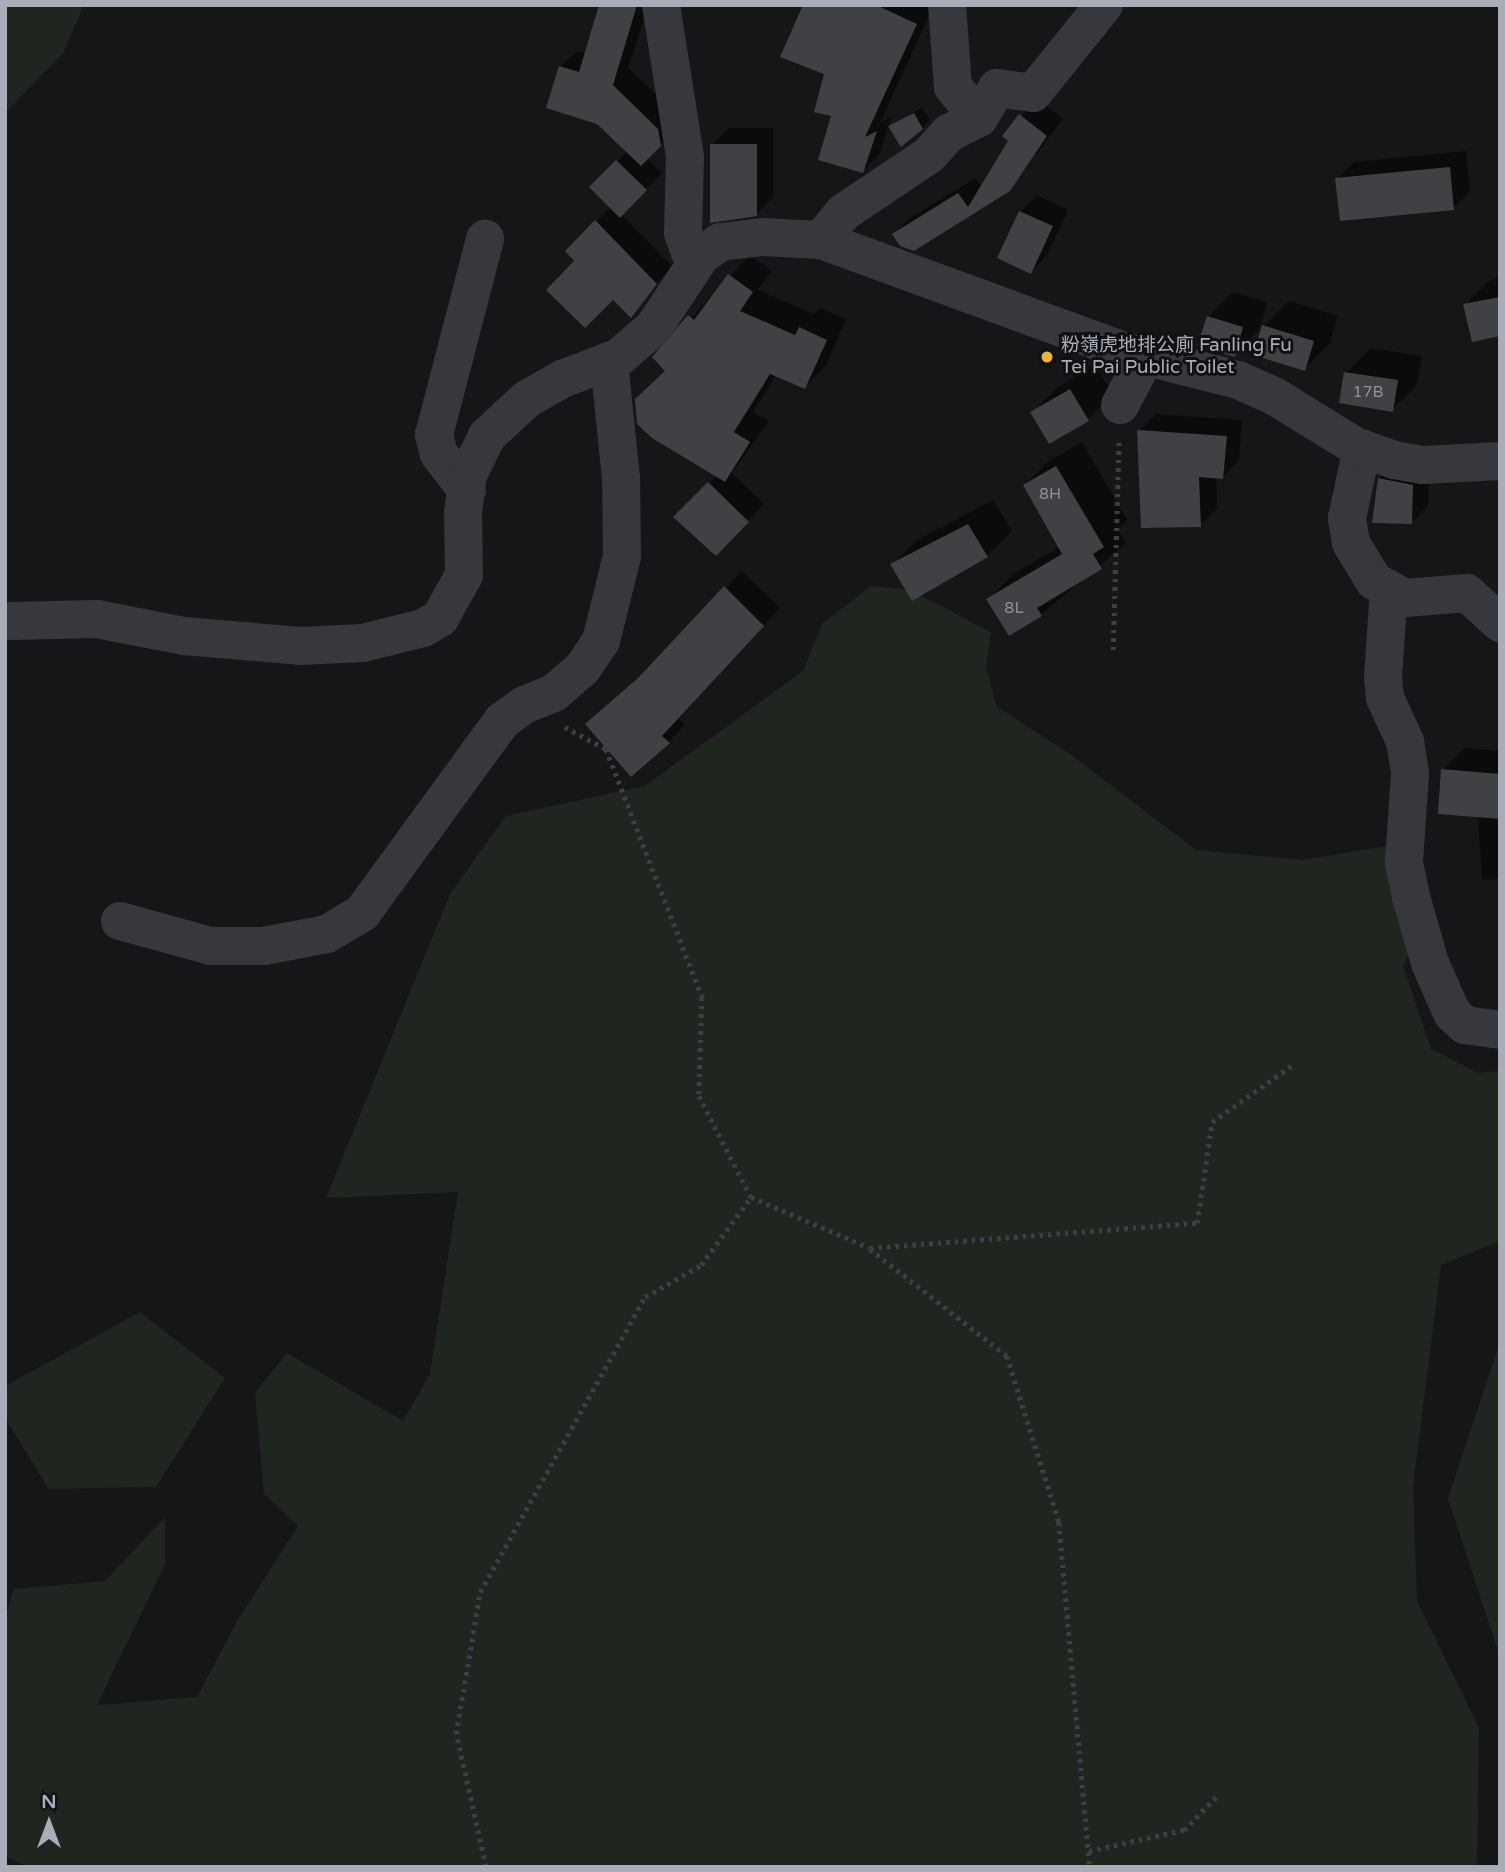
<!DOCTYPE html>
<meta charset="utf-8">
<style>
body{margin:0}
#map{position:relative;width:1505px;height:1872px;overflow:hidden;background:#161618;font-family:"Varela Round","Noto Sans SC",sans-serif}
div>[style]{position:absolute}
.green>*{inset:0;background:#1e261f}
.shadow>*{inset:0;background:#0007}
.building>*{inset:0;background:#404145}
.path>*{height:4.5px;margin-top:-2.25px;transform-origin:0;background:repeating-linear-gradient(90deg,#3d3f44 0 3.5px,transparent 0 8.5px)}
.minor>*{height:38px;margin:-19px;padding:0 19px;transform-origin:19px;border-radius:19px;background:#37383d}
.dots>*{width:19px;height:19px;translate:-50% -50%;box-sizing:border-box;border:4px solid #111113;border-radius:50%}
span{translate:-50% -50%;white-space:nowrap;text-align:center;line-height:1.15;-webkit-text-stroke:6px #111113;paint-order:stroke}
.number-label{font-size:16px;color:#8e929b}
.number-label span{-webkit-text-stroke-width:0}
.poi-label{font-size:19px;color:#a8adb8}
.left{translate:0 -50%;text-align:left}
.frame{position:absolute;inset:0;border:7px solid #a8adb8;pointer-events:none}
.north{position:absolute;left:14px;top:1788px;width:70px;height:70px;-webkit-text-stroke:5px #111113;paint-order:stroke;rotate:0deg;font-size:19px;font-weight:700;line-height:28px;text-align:center;color:#a8adb8}
.north::after{content:'';display:block;margin:auto;width:24px;height:32px;background:#a8adb8;clip-path:polygon(50% 0,100% 100%,50% 72%,0 100%)}
</style>
<div id="map">
<div class="green">
<div style="clip-path:polygon(5px 5px,84px 5px,63px 53px,5px 113px)"></div>
<div style="clip-path:polygon(871px 586px,910px 590px,991px 632px,986px 668px,997px 707px,1070px 754px,1196px 850px,1303px 860px,1393px 845px,1425px 921px,1403px 966px,1431px 1049px,1478px 1073px,1500px 1071px,1500px 1241px,1441px 1265px,1413px 1486px,1417px 1601px,1479px 1728px,1477px 1867px,29px 1867px,5px 1856px,5px 1617px,14px 1589px,105px 1581px,165px 1517px,165px 1564px,97px 1705px,197px 1697px,236px 1623px,298px 1526px,264px 1494px,255px 1393px,287px 1353px,403px 1421px,430px 1374px,458px 1192px,326px 1198px,450px 894px,506px 816px,645px 786px,803px 671px,822px 624px)"></div>
<div style="clip-path:polygon(140px 1312px,225px 1378px,156px 1487px,49px 1489px,5px 1418px,5px 1386px)"></div>
<div style="clip-path:polygon(1500px 1341px,1500px 1657px,1448px 1498px)"></div>
</div>
<div class="shadow">
<div style="clip-path:polygon(602px 5px,649px 5px,628px 68px,675px 112px,677px 128px,647px 158px,662px 173px,621px 214px,672px 266px,631px 315px,567px 251px,611px 207px,591px 187px,628px 151px,560px 67px,577px 51px,586px 53px)"></div>
<div style="clip-path:polygon(805px 5px,933px 7px,880px 123px,892px 116px,879px 155px,862px 171px,834px 115px,826px 73px)"></div>
<div style="clip-path:polygon(1037px 98px,1063px 119px,1009px 190px,914px 249px,894px 234px,911px 217px,976px 178px,982px 187px,1010px 140px,1005px 136px)"></div>
<div style="clip-path:polygon(922px 107px,930px 120px,922px 128px,890px 126px)"></div>
<div style="clip-path:polygon(729px 128px,773px 128px,773px 197px,756px 214px,712px 145px)"></div>
<div style="clip-path:polygon(1466px 151px,1470px 192px,1453px 208px,1337px 179px,1354px 162px)"></div>
<div style="clip-path:polygon(1037px 195px,1068px 210px,1047px 255px,1031px 272px,1020px 212px)"></div>
<div style="clip-path:polygon(750px 255px,772px 271px,758px 290px,814px 314px,820px 308px,846px 319px,825px 367px,804px 387px,776px 375px,753px 412px,769px 421px,732px 473px,764px 504px,732px 537px,676px 517px,717px 475px,667px 370px,655px 357px)"></div>
<div style="clip-path:polygon(1500px 278px,1500px 335px,1465px 305px,1490px 280px)"></div>
<div style="clip-path:polygon(1233px 292px,1267px 302px,1259px 330px,1234px 355px,1208px 317px)"></div>
<div style="clip-path:polygon(1289px 301px,1338px 316px,1329px 344px,1304px 369px,1264px 326px)"></div>
<div style="clip-path:polygon(1371px 348px,1422px 356px,1417px 385px,1392px 410px,1346px 373px)"></div>
<div style="clip-path:polygon(1095px 365px,1113px 394px,1088px 419px,1033px 412px,1058px 387px)"></div>
<div style="clip-path:polygon(1156px 414px,1242px 420px,1239px 460px,1223px 477px,1216px 477px,1217px 509px,1200px 525px,1139px 431px)"></div>
<div style="clip-path:polygon(1082px 442px,1127px 520px,1118px 530px,1126px 543px,1041px 615px,989px 599px,1013px 574px,1060px 547px,1025px 485px,1050px 460px)"></div>
<div style="clip-path:polygon(1396px 462px,1429px 469px,1428px 506px,1412px 522px,1380px 478px)"></div>
<div style="clip-path:polygon(993px 500px,1012px 531px,987px 556px,913px 599px,892px 565px,917px 540px)"></div>
<div style="clip-path:polygon(742px 571px,780px 608px,678px 718px,685px 725px,669px 742px,603px 708px,651px 666px)"></div>
<div style="clip-path:polygon(1465px 748px,1500px 751px,1500px 879px,1482px 880px,1478px 816px,1443px 770px)"></div>
</div>
<div class="building">
<div style="clip-path:polygon(599px 5px,637px 5px,613px 85px,658px 129px,661px 146px,641px 166px,597px 124px,546px 108px,559px 66px,579px 72px)"></div>
<div style="clip-path:polygon(803px 5px,876px 5px,917px 24px,865px 137px,877px 131px,863px 173px,818px 160px,831px 116px,814px 112px,824px 74px,780px 57px)"></div>
<div style="clip-path:polygon(914px 113px,923px 129px,901px 147px,888px 126px)"></div>
<div style="clip-path:polygon(1019px 114px,1047px 136px,1010px 191px,914px 251px,900px 246px,892px 234px,958px 193px,968px 207px,1008px 141px,1002px 136px)"></div>
<div style="clip-path:polygon(710px 144px,757px 144px,757px 216px,710px 223px)"></div>
<div style="clip-path:polygon(616px 160px,647px 190px,620px 218px,589px 187px)"></div>
<div style="clip-path:polygon(1450px 167px,1454px 210px,1340px 221px,1335px 178px)"></div>
<div style="clip-path:polygon(1019px 211px,1053px 226px,1031px 274px,997px 258px)"></div>
<div style="clip-path:polygon(595px 220px,657px 284px,631px 318px,613px 300px,585px 328px,546px 290px,574px 261px,565px 251px)"></div>
<div style="clip-path:polygon(728px 274px,753px 292px,740px 311px,795px 335px,799px 327px,827px 340px,805px 389px,770px 374px,734px 432px,750px 442px,725px 482px,652px 438px,637px 424px,635px 399px,665px 371px,652px 357px,688px 315px,694px 320px)"></div>
<div style="clip-path:polygon(1500px 297px,1500px 336px,1472px 342px,1463px 304px)"></div>
<div style="clip-path:polygon(1207px 316px,1243px 327px,1235px 357px,1197px 346px)"></div>
<div style="clip-path:polygon(1262px 325px,1314px 341px,1305px 371px,1253px 355px)"></div>
<div style="clip-path:polygon(1344px 372px,1398px 380px,1393px 412px,1339px 403px)"></div>
<div style="clip-path:polygon(1070px 389px,1089px 421px,1049px 444px,1030px 412px)"></div>
<div style="clip-path:polygon(1137px 430px,1227px 436px,1223px 479px,1199px 477px,1201px 527px,1141px 528px)"></div>
<div style="clip-path:polygon(1056px 466px,1104px 547px,1093px 554px,1102px 569px,1037px 608px,1042px 616px,1009px 636px,986px 599px,1062px 554px,1023px 485px)"></div>
<div style="clip-path:polygon(1378px 478px,1413px 485px,1412px 524px,1372px 523px)"></div>
<div style="clip-path:polygon(708px 482px,749px 522px,716px 556px,673px 517px)"></div>
<div style="clip-path:polygon(968px 524px,988px 557px,912px 601px,890px 564px)"></div>
<div style="clip-path:polygon(724px 586px,764px 626px,662px 736px,670px 743px,631px 777px,585px 724px,639px 677px)"></div>
<div style="clip-path:polygon(1441px 769px,1500px 774px,1500px 819px,1438px 814px)"></div>
</div>
<div class="path">
<div style="left:1113px;top:650px;width:209px;rotate:-88.4deg"></div>
<div style="left:565px;top:727px;width:47px;rotate:28.2deg"></div>
<div style="left:606px;top:749px;width:266px;rotate:68.8deg"></div>
<div style="left:702px;top:997px;width:99px;rotate:91.7deg"></div>
<div style="left:699px;top:1096px;width:114px;rotate:62.8deg"></div>
<div style="left:751px;top:1197px;width:129px;rotate:23.2deg"></div>
<div style="left:870px;top:1248px;width:328px;rotate:-4.4deg"></div>
<div style="left:1197px;top:1223px;width:102px;rotate:-81.6deg"></div>
<div style="left:1212px;top:1122px;width:100px;rotate:-35.3deg"></div>
<div style="left:870px;top:1249px;width:174px;rotate:38deg"></div>
<div style="left:1007px;top:1356px;width:174px;rotate:72.6deg"></div>
<div style="left:1059px;top:1522px;width:346px;rotate:84.9deg"></div>
<div style="left:1089px;top:1851px;width:97px;rotate:-12.5deg"></div>
<div style="left:1184px;top:1830px;width:49px;rotate:-45.8deg"></div>
<div style="left:486px;top:1867px;width:136px;rotate:-102.7deg"></div>
<div style="left:456px;top:1734px;width:144px;rotate:-80.4deg"></div>
<div style="left:480px;top:1592px;width:338px;rotate:-60.8deg"></div>
<div style="left:645px;top:1297px;width:64px;rotate:-29.7deg"></div>
<div style="left:701px;top:1265px;width:84px;rotate:-53.7deg"></div>
</div>
<div class="minor">
<div style="left:661px;top:5px;width:154px;rotate:81deg"></div>
<div style="left:685px;top:157px;width:76px;rotate:91.5deg"></div>
<div style="left:683px;top:233px;width:20px;rotate:70deg"></div>
<div style="left:690px;top:252px;width:12px;rotate:20deg"></div>
<div style="left:947px;top:5px;width:82px;rotate:85.8deg"></div>
<div style="left:953px;top:87px;width:40px;rotate:50deg"></div>
<div style="left:821px;top:240px;width:36px;rotate:-51deg"></div>
<div style="left:844px;top:212px;width:102px;rotate:-33.8deg"></div>
<div style="left:929px;top:155px;width:30px;rotate:-48deg"></div>
<div style="left:949px;top:133px;width:34px;rotate:-27deg"></div>
<div style="left:979px;top:118px;width:35px;rotate:-59deg"></div>
<div style="left:997px;top:88px;width:36px;rotate:8deg"></div>
<div style="left:1033px;top:93px;width:113px;rotate:-51.1deg"></div>
<div style="left:1120px;top:405px;width:55px;rotate:-62deg"></div>
<div style="left:1362px;top:448px;width:72px;rotate:102.1deg"></div>
<div style="left:1347px;top:518px;width:25px;rotate:81deg"></div>
<div style="left:1351px;top:543px;width:44px;rotate:58.8deg"></div>
<div style="left:1374px;top:581px;width:35px;rotate:29deg"></div>
<div style="left:1405px;top:598px;width:62px;rotate:-4.6deg"></div>
<div style="left:1467px;top:593px;width:45px;rotate:42.3deg"></div>
<div style="left:467px;top:490px;width:46px;rotate:-127.9deg"></div>
<div style="left:439px;top:454px;width:20px;rotate:-105deg"></div>
<div style="left:434px;top:435px;width:203px;rotate:-75.4deg"></div>
<div style="left:1389px;top:589px;width:89px;rotate:93.9deg"></div>
<div style="left:1383px;top:678px;width:20px;rotate:84deg"></div>
<div style="left:1385px;top:698px;width:47px;rotate:65.1deg"></div>
<div style="left:1405px;top:741px;width:33px;rotate:81deg"></div>
<div style="left:1410px;top:774px;width:89px;rotate:93.9deg"></div>
<div style="left:1404px;top:863px;width:35px;rotate:78deg"></div>
<div style="left:1411px;top:897px;width:69px;rotate:73.9deg"></div>
<div style="left:1430px;top:963px;width:55px;rotate:66.3deg"></div>
<div style="left:1452px;top:1013px;width:18px;rotate:43deg"></div>
<div style="left:1465px;top:1025px;width:35px;rotate:8deg"></div>
<div style="left:10px;top:621px;width:87px;rotate:-1.3deg"></div>
<div style="left:97px;top:619px;width:89px;rotate:11.1deg"></div>
<div style="left:184px;top:636px;width:116px;rotate:4.9deg"></div>
<div style="left:300px;top:646px;width:63px;rotate:-2.7deg"></div>
<div style="left:363px;top:643px;width:62px;rotate:-14deg"></div>
<div style="left:423px;top:628px;width:20px;rotate:-30deg"></div>
<div style="left:440px;top:618px;width:49px;rotate:-60.8deg"></div>
<div style="left:464px;top:575px;width:62px;rotate:-90.9deg"></div>
<div style="left:463px;top:513px;width:38px;rotate:-83deg"></div>
<div style="left:468px;top:475px;width:43px;rotate:-64deg"></div>
<div style="left:487px;top:436px;width:54px;rotate:-42.8deg"></div>
<div style="left:527px;top:399px;width:40px;rotate:-29.7deg"></div>
<div style="left:562px;top:379px;width:60px;rotate:-20.6deg"></div>
<div style="left:618px;top:358px;width:48px;rotate:-40.7deg"></div>
<div style="left:654px;top:327px;width:85px;rotate:-56.5deg"></div>
<div style="left:701px;top:256px;width:24px;rotate:-36deg"></div>
<div style="left:720px;top:242px;width:43px;rotate:-6.6deg"></div>
<div style="left:763px;top:237px;width:58px;rotate:3deg"></div>
<div style="left:821px;top:240px;width:323px;rotate:20.1deg"></div>
<div style="left:1124px;top:351px;width:118px;rotate:14.3deg"></div>
<div style="left:1238px;top:380px;width:39px;rotate:24deg"></div>
<div style="left:1274px;top:396px;width:97px;rotate:31.6deg"></div>
<div style="left:1357px;top:447px;width:39px;rotate:19deg"></div>
<div style="left:1394px;top:460px;width:29px;rotate:10deg"></div>
<div style="left:1423px;top:465px;width:77px;rotate:-3deg"></div>
<div style="left:120px;top:921px;width:94px;rotate:15.4deg"></div>
<div style="left:211px;top:946px;width:53px"></div>
<div style="left:264px;top:946px;width:64px;rotate:-10.8deg"></div>
<div style="left:327px;top:934px;width:41px;rotate:-31deg"></div>
<div style="left:362px;top:913px;width:238px;rotate:-53.9deg"></div>
<div style="left:502px;top:721px;width:27px;rotate:-36deg"></div>
<div style="left:524px;top:705px;width:32px;rotate:-22deg"></div>
<div style="left:554px;top:693px;width:37px;rotate:-41deg"></div>
<div style="left:582px;top:669px;width:34px;rotate:-56deg"></div>
<div style="left:601px;top:641px;width:88px;rotate:-76.1deg"></div>
<div style="left:622px;top:556px;width:78px;rotate:-90.7deg"></div>
<div style="left:621px;top:478px;width:118px;rotate:-95.9deg"></div>
</div>
<div class="dots">
<div style="left:1047px;top:357px;background:#f2b134"></div>
</div>
<div class="number-label">
<span style="left:1368px;top:392px">17B</span>
<span style="left:1050px;top:494px">8H</span>
<span style="left:1014px;top:608px">8L</span>
</div>
<div class="poi-label">
<span class="left" style="left:1061px;top:357px">粉嶺虎地排公廁 Fanling Fu<br>Tei Pai Public Toilet</span>
</div>
<div class="frame"></div>
<div class="north">N</div>
</div>
